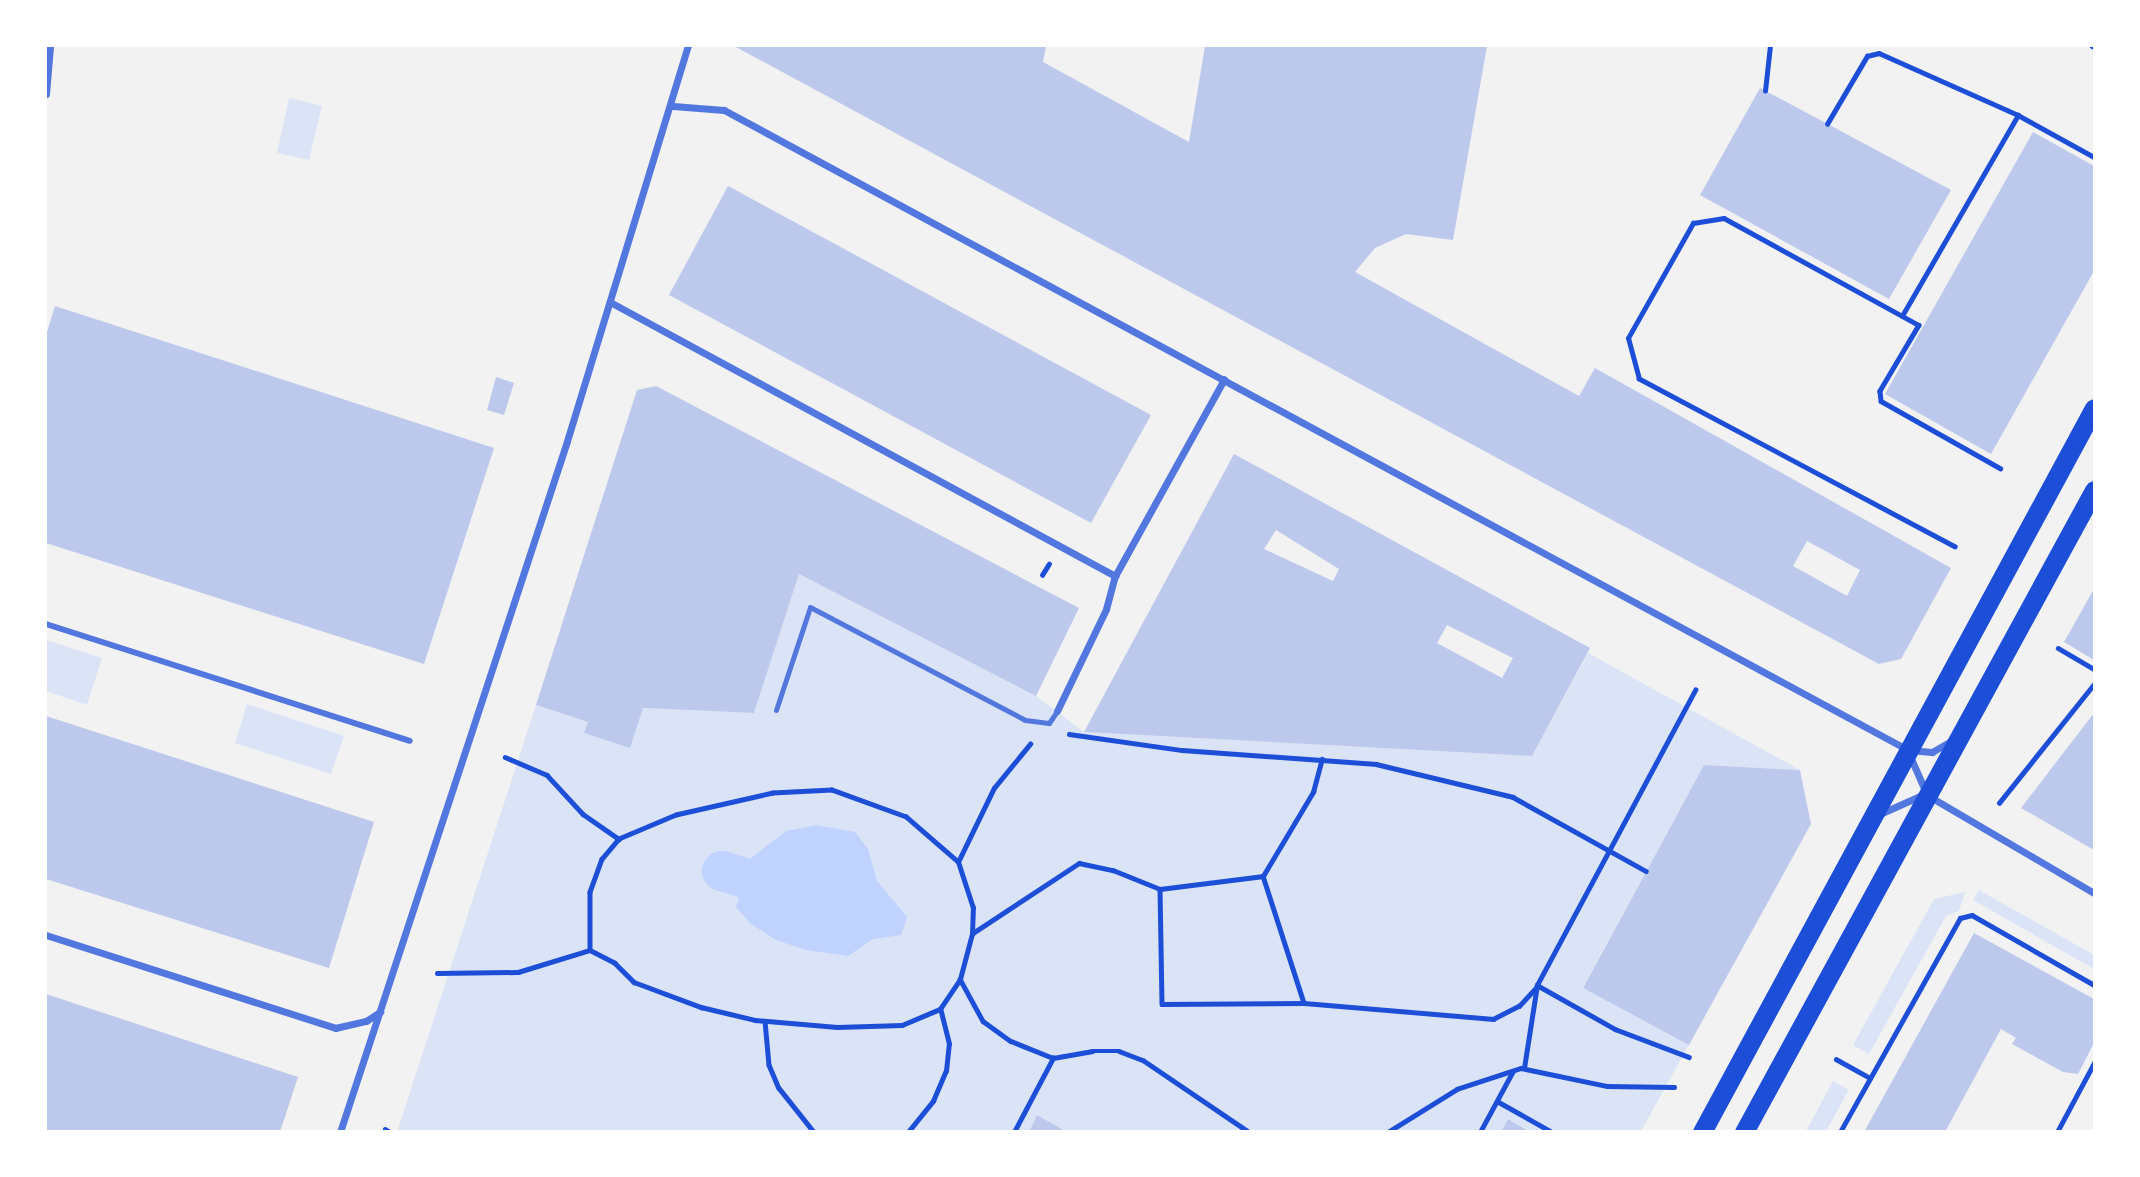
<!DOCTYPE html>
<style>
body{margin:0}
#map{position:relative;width:2140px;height:1177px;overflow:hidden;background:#f2f2f2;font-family:Signika,sans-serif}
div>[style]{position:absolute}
.green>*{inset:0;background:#dbe4f7}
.water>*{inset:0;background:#bfd3fe}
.canal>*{height:40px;margin:-20px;padding:0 20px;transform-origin:20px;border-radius:20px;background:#bfd3fe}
.building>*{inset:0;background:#bdc9ec}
.path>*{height:4.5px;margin:-2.25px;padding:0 2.25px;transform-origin:2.25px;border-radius:2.25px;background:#1d4ed8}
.service>*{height:5px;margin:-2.5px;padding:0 2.5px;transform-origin:2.5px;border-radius:2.5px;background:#5277de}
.pedestrian>*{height:6px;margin:-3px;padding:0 3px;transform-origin:3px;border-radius:3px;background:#5277de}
.minor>*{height:7px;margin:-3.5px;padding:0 3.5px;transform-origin:3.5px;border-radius:3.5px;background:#5277de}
.trunk>*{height:19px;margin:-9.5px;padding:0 9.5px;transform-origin:9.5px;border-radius:9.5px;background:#1d4ed8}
span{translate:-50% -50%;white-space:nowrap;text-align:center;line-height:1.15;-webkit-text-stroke:7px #fff;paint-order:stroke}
.frame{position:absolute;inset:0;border:47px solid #fff;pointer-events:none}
</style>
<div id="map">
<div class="green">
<div style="clip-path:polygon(289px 98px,322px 106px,309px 160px,277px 153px)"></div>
<div style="clip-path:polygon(799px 574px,1036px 696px,1084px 732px,1532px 756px,1588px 653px,1800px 770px,1704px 765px,1583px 987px,1689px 1045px,1641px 1131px,1531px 1131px,1508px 1119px,1501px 1132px,1067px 1132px,1037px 1115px,1029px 1132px,397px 1132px,536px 705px,588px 722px,584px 733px,629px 747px,643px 708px,754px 713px)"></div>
<div style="clip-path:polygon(46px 640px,102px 658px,87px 705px,46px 691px)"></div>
<div style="clip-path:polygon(247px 704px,344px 736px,331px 774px,235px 743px)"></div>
<div style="clip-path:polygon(1979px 890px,2094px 955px,2094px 969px,1973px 900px)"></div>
<div style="clip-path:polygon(1965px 892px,1959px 911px,1946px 916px,1869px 1054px,1853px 1045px,1934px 899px)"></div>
<div style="clip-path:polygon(1833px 1081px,1849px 1090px,1826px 1131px,1806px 1131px)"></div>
</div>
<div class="water">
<div style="clip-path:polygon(817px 825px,855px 832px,868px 849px,877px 881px,907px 917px,901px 935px,873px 939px,848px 956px,806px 950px,776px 940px,751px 924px,736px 907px,751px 858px,786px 831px)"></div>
</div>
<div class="canal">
<div style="left:722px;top:871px;width:24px;rotate:17deg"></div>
</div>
<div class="building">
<div style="clip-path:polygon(evenodd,734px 46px,1046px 46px,1043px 62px,1189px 142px,1205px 46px,1487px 46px,1453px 240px,1406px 234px,1375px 248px,1355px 272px,1579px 396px,1595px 368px,1951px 568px,1901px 659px,1879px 664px,734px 46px,1807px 541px,1860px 570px,1847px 596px,1793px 566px,1807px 541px)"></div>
<div style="clip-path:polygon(1760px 88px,1951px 190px,1889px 299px,1700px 195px)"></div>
<div style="clip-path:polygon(2033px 132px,2094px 166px,2094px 271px,1991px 454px,1885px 394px)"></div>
<div style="clip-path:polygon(728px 186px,1151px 415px,1091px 523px,669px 295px)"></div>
<div style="clip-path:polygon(55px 306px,494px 448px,424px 664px,46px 543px,46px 335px)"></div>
<div style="clip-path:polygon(496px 377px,514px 383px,504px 415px,487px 410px)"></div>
<div style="clip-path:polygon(656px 386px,1079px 608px,1036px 696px,799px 574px,754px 713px,643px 708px,630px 748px,584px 733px,588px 722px,536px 705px,637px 390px)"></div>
<div style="clip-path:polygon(evenodd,1234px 454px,1590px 648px,1532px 756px,1084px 732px,1234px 454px,1276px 530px,1339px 569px,1333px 581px,1264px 549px,1276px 530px,1234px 454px,1447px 625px,1513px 658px,1502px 678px,1437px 643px,1447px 625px)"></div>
<div style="clip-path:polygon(2094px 589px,2094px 660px,2064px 642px)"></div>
<div style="clip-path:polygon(2094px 713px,2094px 850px,2021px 808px)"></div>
<div style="clip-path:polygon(46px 716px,374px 822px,329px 968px,46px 879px)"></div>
<div style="clip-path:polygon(1704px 765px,1800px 770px,1811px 824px,1689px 1045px,1583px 988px)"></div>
<div style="clip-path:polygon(1974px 933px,2094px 999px,2094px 1043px,2078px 1074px,2063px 1072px,2012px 1044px,2016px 1038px,2001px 1029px,1945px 1132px,1864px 1132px)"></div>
<div style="clip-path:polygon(46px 994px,298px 1077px,280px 1132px,46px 1132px)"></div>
<div style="clip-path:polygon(1037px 1115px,1067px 1132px,1029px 1132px)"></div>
<div style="clip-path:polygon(1508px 1119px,1531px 1132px,1501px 1132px)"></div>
</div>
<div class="path">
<div style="left:2092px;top:46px;width:2px;rotate:27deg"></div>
<div style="left:1765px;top:91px;width:45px;rotate:-83.7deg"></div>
<div style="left:1827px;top:124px;width:79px;rotate:-59.5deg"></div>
<div style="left:1867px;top:56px;width:12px;rotate:-14deg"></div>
<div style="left:1879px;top:53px;width:152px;rotate:24deg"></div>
<div style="left:2018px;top:115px;width:87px;rotate:28.9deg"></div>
<div style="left:1902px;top:316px;width:232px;rotate:-60deg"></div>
<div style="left:1955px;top:547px;width:358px;rotate:-152deg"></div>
<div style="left:1639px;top:379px;width:42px;rotate:-105deg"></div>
<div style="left:1628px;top:338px;width:132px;rotate:-60.5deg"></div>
<div style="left:1693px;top:223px;width:31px;rotate:-9deg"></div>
<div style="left:1724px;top:218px;width:222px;rotate:28.8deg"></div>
<div style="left:1919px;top:325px;width:77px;rotate:120.6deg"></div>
<div style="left:1880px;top:391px;width:10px;rotate:84deg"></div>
<div style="left:1881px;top:401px;width:137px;rotate:29.4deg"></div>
<div style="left:1042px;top:575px;width:13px;rotate:-58deg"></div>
<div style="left:2058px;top:648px;width:42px;rotate:30.3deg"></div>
<div style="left:1069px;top:734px;width:114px;rotate:8.1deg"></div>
<div style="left:1182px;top:750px;width:195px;rotate:4.1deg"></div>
<div style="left:1376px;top:764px;width:141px;rotate:13.5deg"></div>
<div style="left:1513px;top:797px;width:152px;rotate:29.1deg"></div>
<div style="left:505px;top:757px;width:46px;rotate:23.2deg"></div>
<div style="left:547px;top:775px;width:53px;rotate:47.3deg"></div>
<div style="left:583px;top:814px;width:44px;rotate:34.8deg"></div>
<div style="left:1999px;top:803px;width:152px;rotate:-51.4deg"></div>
<div style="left:958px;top:862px;width:82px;rotate:-64.1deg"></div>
<div style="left:994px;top:788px;width:57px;rotate:-50.7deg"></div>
<div style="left:1263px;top:876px;width:133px;rotate:72.1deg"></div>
<div style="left:1304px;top:1003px;width:190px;rotate:4.8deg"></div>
<div style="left:1493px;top:1019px;width:29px;rotate:-27deg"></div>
<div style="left:1519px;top:1006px;width:25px;rotate:-47deg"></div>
<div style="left:1160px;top:889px;width:115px;rotate:89deg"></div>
<div style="left:1162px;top:1004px;width:142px;rotate:-0.4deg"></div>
<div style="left:973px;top:933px;width:127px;rotate:-33.4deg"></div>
<div style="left:1079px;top:863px;width:35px;rotate:12deg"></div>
<div style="left:1113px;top:870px;width:51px;rotate:22deg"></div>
<div style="left:1160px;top:889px;width:104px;rotate:-7.2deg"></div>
<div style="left:1263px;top:876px;width:98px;rotate:-59.2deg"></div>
<div style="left:1313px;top:792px;width:34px;rotate:-75deg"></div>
<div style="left:437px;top:973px;width:81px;rotate:-0.7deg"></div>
<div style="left:518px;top:972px;width:75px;rotate:-17deg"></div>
<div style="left:590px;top:950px;width:28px;rotate:27deg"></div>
<div style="left:615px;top:963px;width:27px;rotate:45deg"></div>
<div style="left:634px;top:982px;width:72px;rotate:20.5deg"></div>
<div style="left:701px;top:1007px;width:56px;rotate:13.5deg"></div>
<div style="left:755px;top:1020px;width:82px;rotate:4.9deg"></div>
<div style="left:837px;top:1027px;width:65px;rotate:-1.8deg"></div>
<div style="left:902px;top:1025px;width:41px;rotate:-22.8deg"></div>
<div style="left:940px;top:1009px;width:36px;rotate:-56deg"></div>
<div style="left:960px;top:979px;width:47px;rotate:-75.1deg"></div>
<div style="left:972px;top:934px;width:26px;rotate:-88deg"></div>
<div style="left:973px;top:908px;width:48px;rotate:-108.1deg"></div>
<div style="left:958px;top:862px;width:69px;rotate:-139.1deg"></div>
<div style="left:906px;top:817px;width:79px;rotate:-160deg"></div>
<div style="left:832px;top:790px;width:59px;rotate:177.1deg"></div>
<div style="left:773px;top:793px;width:99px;rotate:167.2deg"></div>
<div style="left:676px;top:815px;width:62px;rotate:157.2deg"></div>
<div style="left:619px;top:839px;width:26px;rotate:130deg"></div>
<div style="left:602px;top:859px;width:35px;rotate:110deg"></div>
<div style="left:590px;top:892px;width:58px;rotate:90deg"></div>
<div style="left:960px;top:979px;width:48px;rotate:61.3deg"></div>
<div style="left:983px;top:1021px;width:34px;rotate:36deg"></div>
<div style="left:1011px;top:1041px;width:45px;rotate:22deg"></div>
<div style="left:1537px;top:985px;width:90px;rotate:29.4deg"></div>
<div style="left:1615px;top:1029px;width:79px;rotate:20.7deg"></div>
<div style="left:765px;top:1021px;width:44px;rotate:84.8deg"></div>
<div style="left:769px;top:1065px;width:25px;rotate:67deg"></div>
<div style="left:779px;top:1088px;width:56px;rotate:51.5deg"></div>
<div style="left:1836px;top:1059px;width:39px;rotate:29deg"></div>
<div style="left:1524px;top:1068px;width:84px;rotate:-81.1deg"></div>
<div style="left:1537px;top:985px;width:335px;rotate:-61.8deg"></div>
<div style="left:1497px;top:1101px;width:63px;rotate:29.4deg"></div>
<div style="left:385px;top:1129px;width:6px;rotate:31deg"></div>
<div style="left:908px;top:1132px;width:40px;rotate:-51deg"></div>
<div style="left:933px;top:1101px;width:33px;rotate:-67deg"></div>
<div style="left:946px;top:1071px;width:27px;rotate:-84deg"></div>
<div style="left:949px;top:1044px;width:36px;rotate:-104deg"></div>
<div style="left:1014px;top:1132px;width:84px;rotate:-62.2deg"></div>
<div style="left:1053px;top:1058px;width:40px;rotate:-10deg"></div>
<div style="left:1092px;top:1051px;width:27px"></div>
<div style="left:1119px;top:1051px;width:26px;rotate:21deg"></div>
<div style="left:1143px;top:1060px;width:128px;rotate:34.2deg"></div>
<div style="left:1388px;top:1132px;width:81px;rotate:-31.9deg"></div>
<div style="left:1457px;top:1089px;width:67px;rotate:-18.2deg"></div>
<div style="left:1521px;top:1068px;width:88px;rotate:11.8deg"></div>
<div style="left:1607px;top:1086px;width:67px;rotate:0.9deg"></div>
<div style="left:1480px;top:1132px;width:69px;rotate:-61.6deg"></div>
<div style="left:1840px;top:1132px;width:245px;rotate:-60.7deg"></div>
<div style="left:1960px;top:918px;width:12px;rotate:-14deg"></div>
<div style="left:1972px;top:915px;width:141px;rotate:29.8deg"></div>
<div style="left:2057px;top:1132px;width:78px;rotate:-61.8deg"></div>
</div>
<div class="service">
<div style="left:776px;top:710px;width:108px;rotate:-71.7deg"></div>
<div style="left:810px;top:607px;width:243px;rotate:27.7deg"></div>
<div style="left:1025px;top:720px;width:24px;rotate:7deg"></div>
<div style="left:1049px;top:723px;width:14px;rotate:-56deg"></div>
</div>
<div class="pedestrian">
<div style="left:46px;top:624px;width:382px;rotate:17.8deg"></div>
</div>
<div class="minor">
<div style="left:46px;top:94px;width:48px;rotate:-85.2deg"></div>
<div style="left:673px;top:106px;width:51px;rotate:4.5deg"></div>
<div style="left:724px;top:110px;width:1346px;rotate:28.39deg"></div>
<div style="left:1908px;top:750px;width:24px;rotate:5deg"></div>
<div style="left:1932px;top:752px;width:20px;rotate:-30deg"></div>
<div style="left:610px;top:302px;width:575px;rotate:28.48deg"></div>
<div style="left:1057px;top:711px;width:113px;rotate:-64.3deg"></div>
<div style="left:1106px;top:609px;width:34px;rotate:-75deg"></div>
<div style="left:1115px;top:576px;width:225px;rotate:-61deg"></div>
<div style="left:1909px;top:754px;width:45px;rotate:66.3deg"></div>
<div style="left:1927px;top:795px;width:194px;rotate:30.4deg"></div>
<div style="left:1882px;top:813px;width:44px;rotate:-24.2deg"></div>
<div style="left:46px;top:935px;width:304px;rotate:17.8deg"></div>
<div style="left:335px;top:1028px;width:32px;rotate:-13deg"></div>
<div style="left:366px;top:1021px;width:17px;rotate:-33deg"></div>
<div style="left:340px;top:1132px;width:727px;rotate:-71.81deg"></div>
<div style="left:567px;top:441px;width:413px;rotate:-73deg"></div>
</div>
<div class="trunk">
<div style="left:1702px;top:1132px;width:823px;rotate:-61.57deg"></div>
<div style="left:1744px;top:1132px;width:731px;rotate:-61.4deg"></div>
</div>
<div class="frame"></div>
</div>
